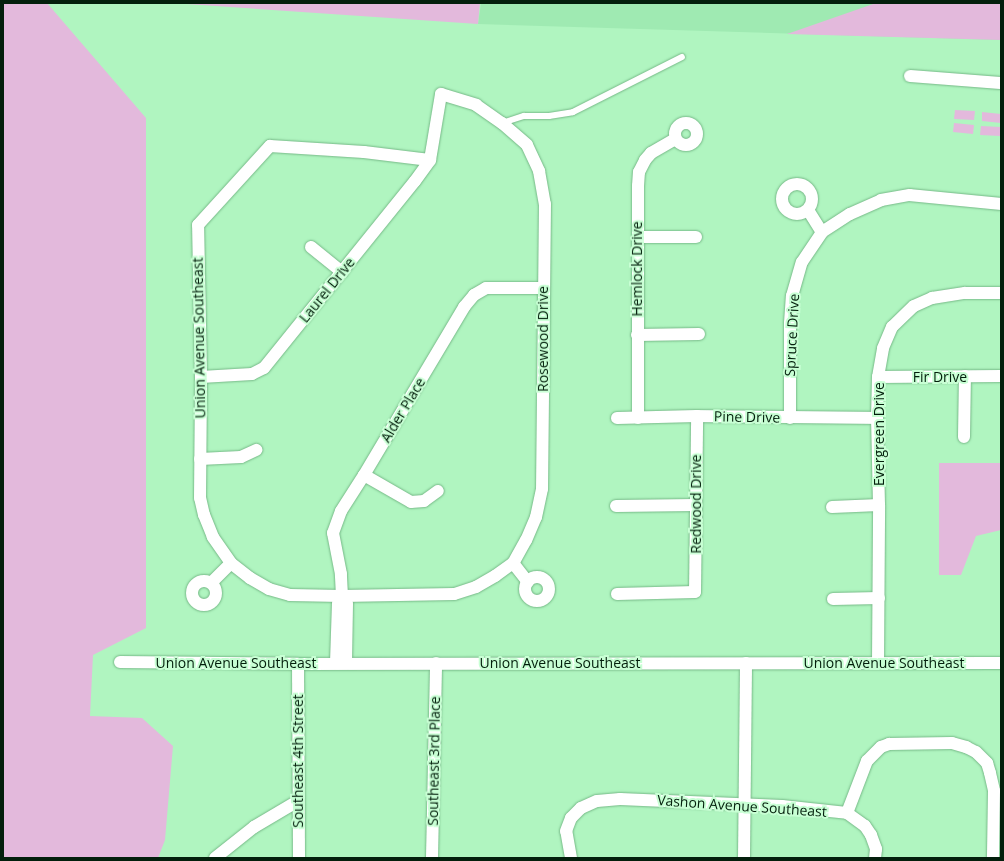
<!DOCTYPE html>
<style>
body{margin:0}
#map{position:relative;width:1004px;height:861px;overflow:hidden;background:#b0f5c0;font-family:"Open Sans",sans-serif}
div>[style]{position:absolute}
.built>*{inset:0;background:#9feab2}
.green>*{inset:0;background:#e3b9dc}
.roads{filter:drop-shadow(0 0 1px #76b987) drop-shadow(0 0 1px #76b987)}
.service>*{height:6px;margin:-3px;padding:0 3px;transform-origin:3px;border-radius:3px;background:#fff}
.minor>*{height:12px;margin:-6px;padding:0 6px;transform-origin:6px;border-radius:6px;background:#fff}
.minor>.ring{margin:-6px;padding:0;box-sizing:content-box;background:none;border:12px solid #fff;border-radius:50%}
span{translate:-50% -50%;white-space:nowrap;text-align:center;line-height:1.15;-webkit-text-stroke:4px #c8ffd4;paint-order:stroke}
.street-label{font-size:14px;color:#031f0c}
.frame{position:absolute;inset:0;border:4px solid #031f0c;pointer-events:none}
</style>
<div id="map">
<div class="built">
<div style="clip-path:polygon(481px 3px,1001px 3px,1001px 40px,478px 24px)"></div>
</div>
<div class="green">
<div style="clip-path:polygon(3px 3px,47px 3px,146px 118px,146px 628px,93px 655px,90px 716px,142px 718px,173px 746px,165px 840px,158px 858px,3px 858px)"></div>
<div style="clip-path:polygon(172px 3px,480px 3px,478px 24px)"></div>
<div style="clip-path:polygon(876px 3px,1001px 3px,1001px 40px,787px 34px)"></div>
<div style="clip-path:polygon(955px 110px,975px 111px,974px 120px,954px 119px)"></div>
<div style="clip-path:polygon(982px 112px,1001px 114px,1001px 123px,982px 121px)"></div>
<div style="clip-path:polygon(954px 123px,974px 125px,973px 134px,953px 132px)"></div>
<div style="clip-path:polygon(981px 126px,1001px 127px,1000px 136px,980px 135px)"></div>
<div style="clip-path:polygon(939px 463px,1001px 463px,1001px 530px,976px 536px,961px 575px,939px 575px)"></div>
</div>
<div class="roads">
<div class="service">
<div style="left:502px;top:123px;width:23px;rotate:-18deg"></div>
<div style="left:524px;top:116px;width:25px"></div>
<div style="left:549px;top:116px;width:24px;rotate:-9deg"></div>
<div style="left:573px;top:112px;width:122px;rotate:-26.8deg"></div>
</div>
<div class="minor">
<div style="left:910px;top:76px;width:91px;rotate:4.4deg"></div>
<div style="left:441px;top:94px;width:37px;rotate:17deg"></div>
<div style="left:476px;top:105px;width:32px;rotate:35deg"></div>
<div style="left:502px;top:123px;width:33px;rotate:41deg"></div>
<div style="left:527px;top:145px;width:29px;rotate:65deg"></div>
<div style="left:539px;top:171px;width:34px;rotate:80deg"></div>
<div style="left:545px;top:204px;width:285px;rotate:90.6deg"></div>
<div style="left:542px;top:489px;width:29px;rotate:102deg"></div>
<div style="left:536px;top:517px;width:25px;rotate:113deg"></div>
<div style="left:526px;top:540px;width:26px;rotate:119deg"></div>
<div style="left:513px;top:563px;width:22px;rotate:144deg"></div>
<div style="left:495px;top:576px;width:22px;rotate:150deg"></div>
<div style="left:476px;top:587px;width:23px;rotate:162deg"></div>
<div style="left:454px;top:594px;width:112px;rotate:179deg"></div>
<div style="left:342px;top:596px;width:52px;rotate:-178.9deg"></div>
<div style="left:290px;top:595px;width:22px;rotate:-164deg"></div>
<div style="left:269px;top:589px;width:22px;rotate:-150deg"></div>
<div style="left:250px;top:578px;width:24px;rotate:-142deg"></div>
<div style="left:231px;top:563px;width:32px;rotate:-125deg"></div>
<div style="left:213px;top:537px;width:24px;rotate:-112deg"></div>
<div style="left:204px;top:515px;width:17px;rotate:-103deg"></div>
<div style="left:200px;top:498px;width:121px;rotate:-89.5deg"></div>
<div style="left:201px;top:377px;width:152px;rotate:-91.1deg"></div>
<div style="left:198px;top:225px;width:107px;rotate:-47.7deg"></div>
<div style="left:270px;top:146px;width:94px;rotate:3.7deg"></div>
<div style="left:364px;top:152px;width:66px;rotate:6.9deg"></div>
<div style="left:430px;top:160px;width:67px;rotate:-80.5deg"></div>
<div class="ring" style="left:675px;top:123px;width:10px;height:10px"></div>
<div class="ring" style="left:782px;top:184px;width:18px;height:18px"></div>
<div style="left:808px;top:210px;width:26px;rotate:58deg"></div>
<div style="left:638px;top:237px;width:58px"></div>
<div style="left:311px;top:247px;width:40px;rotate:39deg"></div>
<div style="left:637px;top:335px;width:62px;rotate:-0.9deg"></div>
<div style="left:201px;top:377px;width:51px;rotate:-3.4deg"></div>
<div style="left:252px;top:374px;width:13px;rotate:-27deg"></div>
<div style="left:264px;top:368px;width:240px;rotate:-51.1deg"></div>
<div style="left:415px;top:181px;width:26px;rotate:-54deg"></div>
<div style="left:878px;top:377px;width:123px;rotate:-0.5deg"></div>
<div style="left:617px;top:418px;width:80px;rotate:-1.4deg"></div>
<div style="left:697px;top:416px;width:180px;rotate:0.6deg"></div>
<div style="left:638px;top:418px;width:232px;rotate:-90deg"></div>
<div style="left:638px;top:186px;width:14px;rotate:-86deg"></div>
<div style="left:639px;top:172px;width:13px;rotate:-63deg"></div>
<div style="left:645px;top:160px;width:9px;rotate:-49deg"></div>
<div style="left:651px;top:153px;width:28px;rotate:-30deg"></div>
<div style="left:790px;top:418px;width:95px;rotate:-90deg"></div>
<div style="left:790px;top:323px;width:27px;rotate:-86deg"></div>
<div style="left:792px;top:296px;width:35px;rotate:-74deg"></div>
<div style="left:802px;top:262px;width:36px;rotate:-56deg"></div>
<div style="left:822px;top:232px;width:33px;rotate:-33deg"></div>
<div style="left:850px;top:214px;width:34px;rotate:-24deg"></div>
<div style="left:881px;top:200px;width:29px;rotate:-10deg"></div>
<div style="left:910px;top:195px;width:91px;rotate:5.6deg"></div>
<div style="left:964px;top:437px;width:61px;rotate:-89.1deg"></div>
<div style="left:200px;top:459px;width:41px;rotate:-2.8deg"></div>
<div style="left:241px;top:457px;width:17px;rotate:-25deg"></div>
<div style="left:364px;top:475px;width:54px;rotate:29.9deg"></div>
<div style="left:411px;top:502px;width:13px;rotate:-4deg"></div>
<div style="left:424px;top:501px;width:17px;rotate:-36deg"></div>
<div style="left:616px;top:506px;width:79px;rotate:-0.7deg"></div>
<div style="left:832px;top:507px;width:47px;rotate:-2.4deg"></div>
<div style="left:513px;top:563px;width:24px;rotate:52deg"></div>
<div class="ring" style="left:525px;top:577px;width:12px;height:12px"></div>
<div class="ring" style="left:192px;top:581px;width:12px;height:12px"></div>
<div style="left:211px;top:583px;width:28px;rotate:-45deg"></div>
<div style="left:617px;top:594px;width:78px;rotate:-1.5deg"></div>
<div style="left:695px;top:592px;width:176px;rotate:-89.3deg"></div>
<div style="left:342px;top:596px;width:22px;rotate:-93deg"></div>
<div style="left:341px;top:574px;width:42px;rotate:-101deg"></div>
<div style="left:333px;top:533px;width:23px;rotate:-70deg"></div>
<div style="left:341px;top:511px;width:43px;rotate:-57.4deg"></div>
<div style="left:364px;top:475px;width:196px;rotate:-59.2deg"></div>
<div style="left:464px;top:307px;width:16px;rotate:-50deg"></div>
<div style="left:474px;top:295px;width:14px;rotate:-30deg"></div>
<div style="left:486px;top:288px;width:57px"></div>
<div style="left:833px;top:599px;width:46px;rotate:-1.2deg"></div>
<div style="left:120px;top:662px;width:178px;rotate:0.6deg"></div>
<div style="left:298px;top:664px;width:703px;rotate:-0.08deg"></div>
<div style="left:336px;top:663px;width:59px;rotate:-88.1deg"></div>
<div style="left:338px;top:604px;width:9px;rotate:-63deg"></div>
<div style="left:342px;top:596px;width:9px;rotate:58deg"></div>
<div style="left:347px;top:604px;width:59px;rotate:91deg"></div>
<div style="left:878px;top:663px;width:158px;rotate:-89.6deg"></div>
<div style="left:879px;top:505px;width:87px;rotate:-91.3deg"></div>
<div style="left:877px;top:418px;width:41px;rotate:-88.6deg"></div>
<div style="left:878px;top:377px;width:29px;rotate:-80deg"></div>
<div style="left:883px;top:348px;width:23px;rotate:-67deg"></div>
<div style="left:892px;top:327px;width:30px;rotate:-44deg"></div>
<div style="left:914px;top:306px;width:20px;rotate:-24deg"></div>
<div style="left:932px;top:298px;width:33px;rotate:-9deg"></div>
<div style="left:965px;top:293px;width:36px"></div>
<div style="left:298px;top:664px;width:194px;rotate:89.7deg"></div>
<div style="left:847px;top:813px;width:56px;rotate:-69deg"></div>
<div style="left:867px;top:761px;width:20px;rotate:-45deg"></div>
<div style="left:881px;top:747px;width:9px;rotate:-21deg"></div>
<div style="left:889px;top:744px;width:63px;rotate:-0.9deg"></div>
<div style="left:952px;top:743px;width:15px;rotate:16deg"></div>
<div style="left:966px;top:747px;width:11px;rotate:27deg"></div>
<div style="left:976px;top:752px;width:16px;rotate:45deg"></div>
<div style="left:987px;top:763px;width:10px;rotate:73deg"></div>
<div style="left:990px;top:773px;width:18px;rotate:77deg"></div>
<div style="left:994px;top:791px;width:67px;rotate:90.9deg"></div>
<div style="left:215px;top:858px;width:50px;rotate:-38.5deg"></div>
<div style="left:254px;top:827px;width:51px;rotate:-30.6deg"></div>
<div style="left:432px;top:858px;width:195px;rotate:-88.8deg"></div>
<div style="left:571px;top:858px;width:27px;rotate:-100deg"></div>
<div style="left:566px;top:831px;width:14px;rotate:-69deg"></div>
<div style="left:571px;top:818px;width:14px;rotate:-45deg"></div>
<div style="left:581px;top:808px;width:17px;rotate:-24deg"></div>
<div style="left:597px;top:801px;width:23px;rotate:-5deg"></div>
<div style="left:620px;top:799px;width:162px;rotate:2.5deg"></div>
<div style="left:782px;top:806px;width:65px;rotate:6.1deg"></div>
<div style="left:847px;top:813px;width:22px;rotate:36deg"></div>
<div style="left:865px;top:826px;width:11px;rotate:56deg"></div>
<div style="left:871px;top:835px;width:15px;rotate:70deg"></div>
<div style="left:876px;top:849px;width:9px;rotate:96deg"></div>
<div style="left:744px;top:858px;width:195px;rotate:-89.4deg"></div>
</div>
</div>
<div class="street-label">
<span style="left:637px;top:269px;rotate:-90deg">Hemlock Drive</span>
<span style="left:327px;top:290px;rotate:-51deg">Laurel Drive</span>
<span style="left:792px;top:335px;rotate:-87deg">Spruce Drive</span>
<span style="left:199px;top:338px;rotate:-91deg">Union Avenue Southeast</span>
<span style="left:543px;top:339px;rotate:-90deg">Rosewood Drive</span>
<span style="left:940px;top:377px">Fir Drive</span>
<span style="left:403px;top:410px;rotate:-59deg">Alder Place</span>
<span style="left:747px;top:417px;rotate:1deg">Pine Drive</span>
<span style="left:879px;top:434px;rotate:-90deg">Evergreen Drive</span>
<span style="left:696px;top:504px;rotate:-90deg">Redwood Drive</span>
<span style="left:236px;top:663px">Union Avenue Southeast</span>
<span style="left:560px;top:663px">Union Avenue Southeast</span>
<span style="left:884px;top:663px">Union Avenue Southeast</span>
<span style="left:298px;top:761px;rotate:-90deg">Southeast 4th Street</span>
<span style="left:434px;top:761px;rotate:-89deg">Southeast 3rd Place</span>
<span style="left:742px;top:806px;rotate:4deg">Vashon Avenue Southeast</span>
</div>
<div class="frame"></div>
</div>
